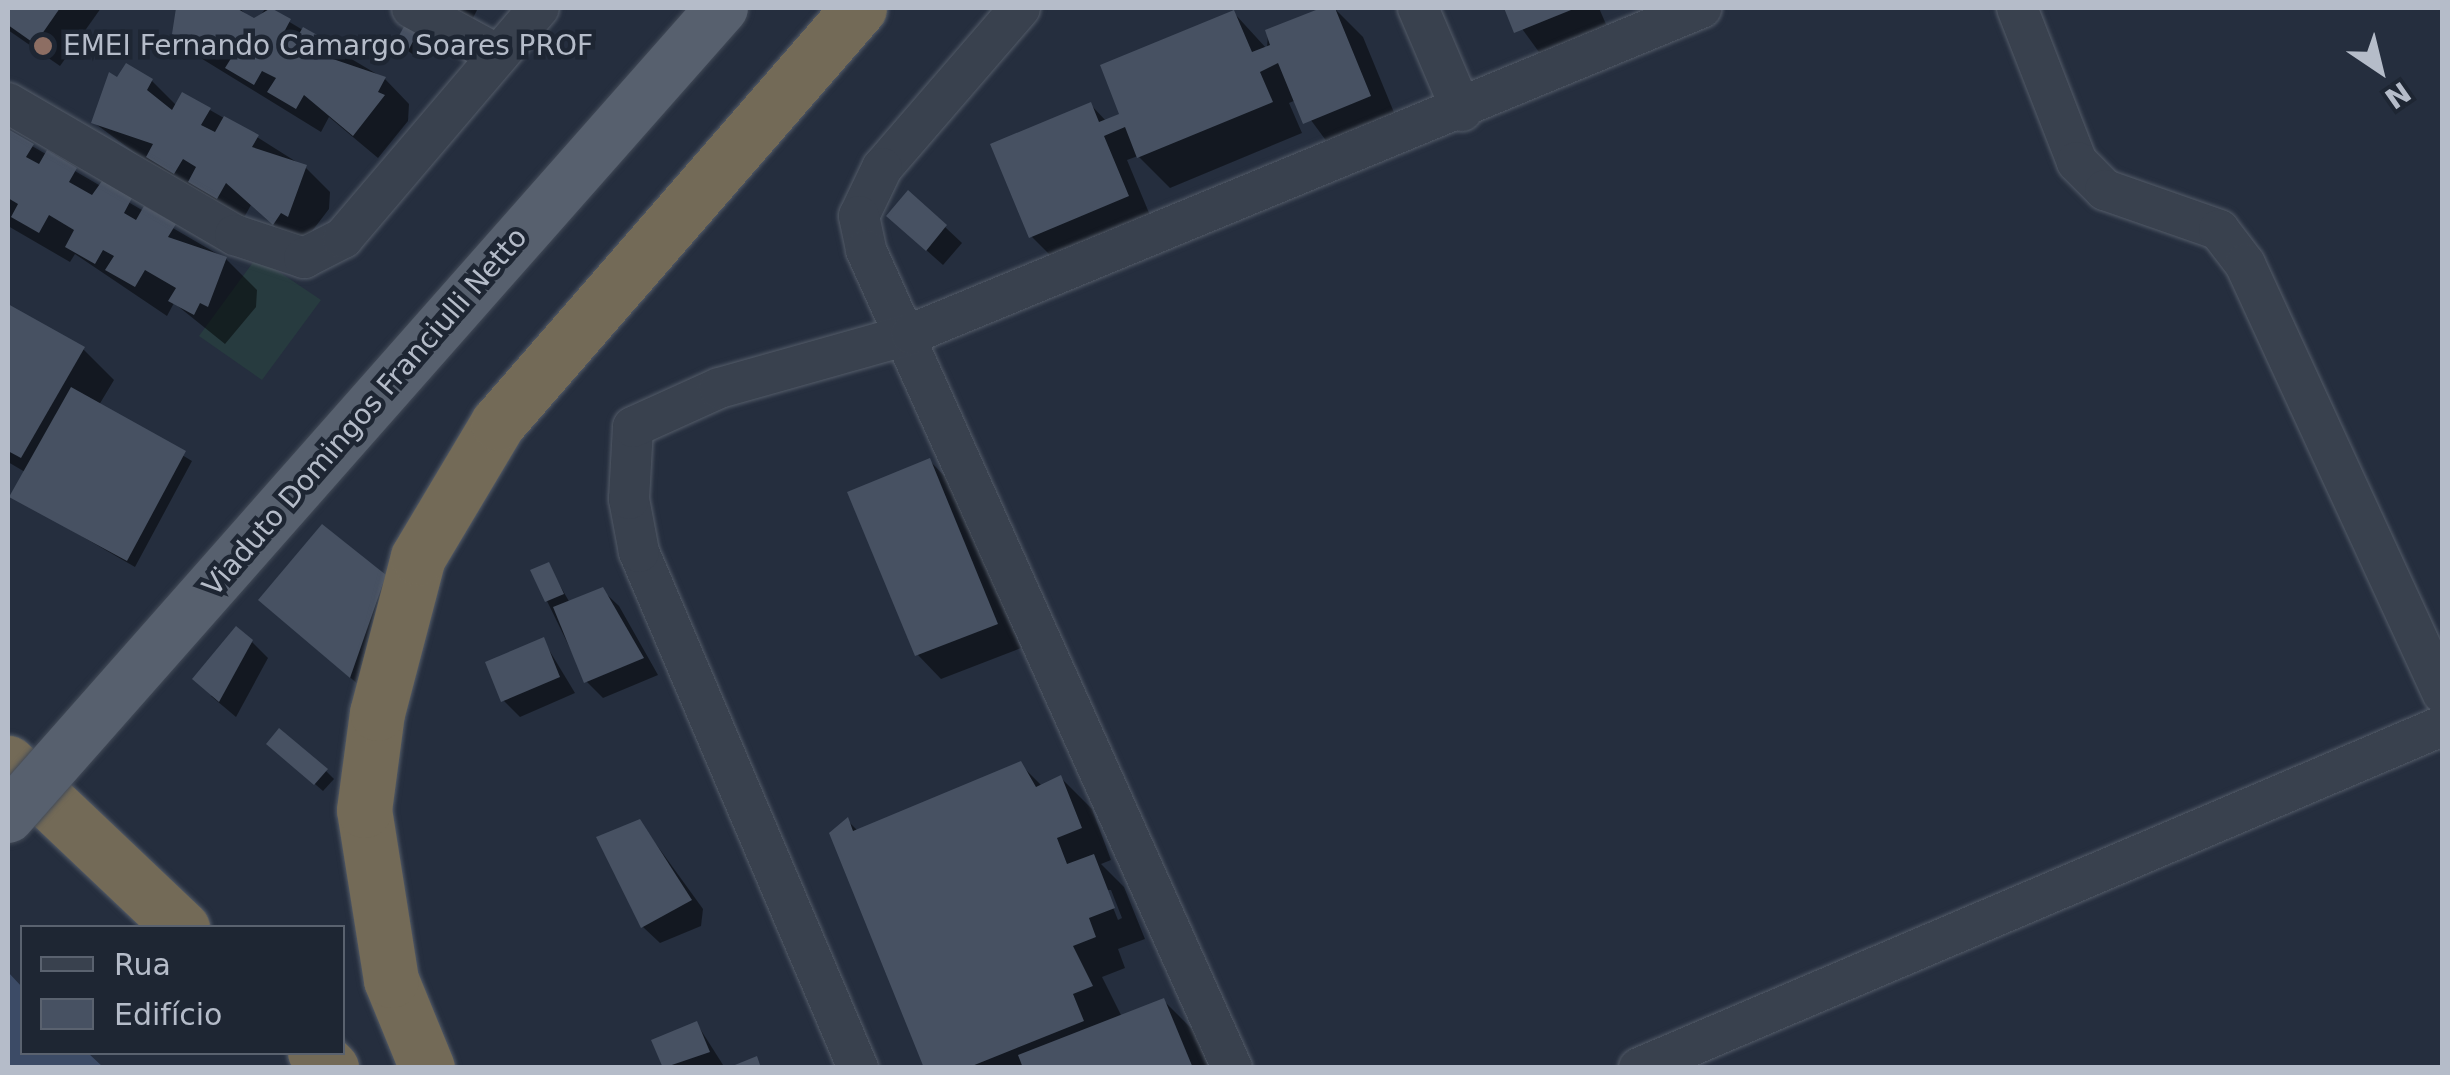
<!DOCTYPE html>
<meta charset="utf-8">
<style>
body{margin:0}
#map{position:relative;width:2450px;height:1075px;overflow:hidden;background:#252e3e;font-family:"DejaVu Sans",sans-serif}
div>[style]{position:absolute}
.green>*{inset:0;background:#273b3f}
.water>*{inset:0;background:#3c4b66}
.shadow>*{inset:0;background:#0007}
.building>*{inset:0;background:#475162}
.roads{filter:drop-shadow(0 0 2px #545c69) drop-shadow(0 0 2px #545c69)}
.minor>*{height:40px;margin:-20px;padding:0 20px;transform-origin:20px;border-radius:20px;background:#39414e}
.highway>*{height:55px;margin:-27.5px;padding:0 27.5px;transform-origin:27.5px;border-radius:27.5px;background:#736a57}
.bridges{filter:drop-shadow(0 0 2px #424a57) drop-shadow(0 0 2px #424a57)}
.major-bridge>*{height:52px;margin:-26px;padding:0 26px;transform-origin:26px;border-radius:26px;background:#57606e}
.dots>*{width:28px;height:28px;translate:-50% -50%;box-sizing:border-box;border:5px solid #1e2633;border-radius:50%}
span{translate:-50% -50%;white-space:nowrap;text-align:center;line-height:1.15;-webkit-text-stroke:9px #1e2633;paint-order:stroke}
.poi-label{font-size:28px;color:#b5bcc9}
.left{translate:0 -50%;text-align:left}
.street-label{font-size:28px;color:#b5bcc9}
.frame{position:absolute;inset:0;border:10px solid #b5bcc9;pointer-events:none}
.legend{position:absolute;left:20px;top:925px;width:325px;height:130px;box-sizing:border-box;background:#1e2633;border:2px solid #5a626f;margin:0;padding:12px 18px;list-style:none;font-size:30px;color:#b5bcc9}
.legend li{display:flex;align-items:center;gap:20px;height:50px}
.legend b{width:50px;border:2px solid #5a626f}
.north{position:absolute;left:2330px;top:20px;width:100px;height:100px;-webkit-text-stroke:8px #1e2633;paint-order:stroke;rotate:145deg;font-size:28px;font-weight:700;line-height:40px;text-align:center;color:#b5bcc9}
.north::after{content:'';display:block;margin:auto;width:35px;height:45px;background:#b5bcc9;clip-path:polygon(50% 0,100% 100%,50% 72%,0 100%)}
</style>
<div id="map">
<div class="green">
<div style="clip-path:polygon(257px 257px,321px 300px,262px 380px,199px 336px)"></div>
</div>
<div class="water">
<div style="clip-path:polygon(8px 972px,22px 987px,22px 1052px,88px 1053px,103px 1067px,8px 1067px)"></div>
</div>
<div class="shadow">
<div style="clip-path:polygon(8px 8px,101px 8px,60px 66px,8px 30px)"></div>
<div style="clip-path:polygon(181px 8px,239px 8px,255px 22px,266px 8px,385px 79px,409px 104px,408px 121px,378px 158px,329px 117px,321px 132px,199px 57px,175px 33px)"></div>
<div style="clip-path:polygon(449px 8px,478px 8px,472px 20px)"></div>
<div style="clip-path:polygon(1334px 8px,1363px 37px,1400px 127px,1336px 154px,1296px 100px,1289px 103px,1302px 133px,1170px 188px,1138px 156px,1127px 160px,1152px 220px,1055px 260px,1031px 236px,1091px 105px,1107px 122px,1123px 116px,1234px 13px,1267px 49px,1268px 32px)"></div>
<div style="clip-path:polygon(1507px 8px,1599px 8px,1611px 36px,1547px 63px)"></div>
<div style="clip-path:polygon(418px 30px,426px 38px,416px 57px,398px 43px)"></div>
<div style="clip-path:polygon(118px 81px,152px 81px,177px 106px,210px 110px,257px 137px,306px 168px,330px 192px,329px 209px,299px 248px,251px 205px,242px 221px,173px 181px,93px 122px)"></div>
<div style="clip-path:polygon(8px 132px,226px 259px,257px 290px,256px 307px,225px 344px,174px 303px,167px 316px,75px 254px,70px 262px,8px 226px)"></div>
<div style="clip-path:polygon(945px 227px,962px 243px,943px 265px,906px 232px)"></div>
<div style="clip-path:polygon(8px 306px,83px 349px,114px 380px,99px 405px,192px 461px,135px 567px,12px 496px,25px 472px,8px 462px)"></div>
<div style="clip-path:polygon(930px 461px,954px 486px,1021px 648px,941px 679px,917px 654px)"></div>
<div style="clip-path:polygon(548px 565px,570px 603px,602px 590px,619px 606px,658px 675px,603px 698px,586px 681px,547px 601px)"></div>
<div style="clip-path:polygon(384px 577px,375px 699px,261px 600px)"></div>
<div style="clip-path:polygon(543px 640px,575px 693px,520px 717px,503px 700px)"></div>
<div style="clip-path:polygon(252px 642px,268px 658px,236px 717px,211px 696px)"></div>
<div style="clip-path:polygon(277px 751px,326px 771px,334px 779px,323px 791px)"></div>
<div style="clip-path:polygon(evenodd,1020px 764px,1042px 786px,1061px 778px,1092px 809px,1111px 860px,1101px 864px,1124px 887px,1145px 939px,1118px 949px,1125px 968px,1102px 977px,1122px 1017px,1164px 1001px,1195px 1032px,1209px 1068px,927px 1068px,848px 821px,858px 831px,1020px 764px,1106px 890px,1111px 890px,1122px 918px,1118px 920px,1106px 890px)"></div>
<div style="clip-path:polygon(640px 822px,703px 909px,701px 926px,660px 943px,643px 927px)"></div>
<div style="clip-path:polygon(697px 1024px,725px 1068px,665px 1068px,654px 1041px)"></div>
</div>
<div class="building">
<div style="clip-path:polygon(8px 8px,60px 8px,35px 44px,8px 25px)"></div>
<div style="clip-path:polygon(176px 8px,236px 8px,254px 18px,271px 8px,291px 19px,283px 34px,295px 41px,303px 27px,335px 45px,327px 57px,386px 77px,378px 92px,385px 95px,353px 136px,304px 95px,296px 109px,267px 92px,276px 78px,262px 71px,254px 85px,225px 68px,235px 52px,208px 36px,200px 49px,172px 34px)"></div>
<div style="clip-path:polygon(1321px 8px,1335px 8px,1371px 96px,1303px 124px,1278px 63px,1260px 72px,1273px 102px,1137px 158px,1125px 127px,1104px 136px,1129px 196px,1029px 238px,990px 144px,1091px 102px,1099px 122px,1119px 114px,1100px 65px,1234px 10px,1252px 52px,1270px 45px,1265px 30px)"></div>
<div style="clip-path:polygon(1504px 8px,1576px 8px,1514px 33px)"></div>
<div style="clip-path:polygon(407px 21px,420px 28px,408px 51px,395px 43px)"></div>
<div style="clip-path:polygon(126px 63px,153px 79px,147px 90px,172px 110px,182px 92px,211px 108px,201px 125px,215px 132px,224px 116px,259px 135px,252px 147px,307px 165px,288px 217px,281px 213px,273px 225px,226px 183px,217px 199px,188px 182px,196px 167px,183px 159px,174px 174px,146px 157px,153px 144px,91px 123px,109px 72px,117px 77px)"></div>
<div style="clip-path:polygon(8px 129px,34px 144px,26px 157px,39px 164px,47px 150px,77px 168px,69px 182px,92px 195px,102px 181px,132px 198px,124px 213px,136px 220px,144px 206px,176px 224px,168px 237px,227px 257px,208px 307px,200px 303px,194px 315px,168px 301px,176px 288px,145px 270px,135px 287px,105px 270px,114px 256px,103px 250px,95px 264px,65px 247px,74px 230px,49px 215px,39px 233px,11px 217px,18px 204px,8px 198px)"></div>
<div style="clip-path:polygon(908px 190px,947px 225px,926px 251px,886px 216px)"></div>
<div style="clip-path:polygon(8px 304px,85px 347px,21px 458px,8px 451px)"></div>
<div style="clip-path:polygon(71px 387px,186px 451px,127px 561px,9px 497px)"></div>
<div style="clip-path:polygon(930px 458px,998px 624px,915px 656px,847px 492px)"></div>
<div style="clip-path:polygon(322px 524px,386px 575px,350px 678px,258px 600px)"></div>
<div style="clip-path:polygon(549px 562px,564px 594px,545px 602px,530px 570px)"></div>
<div style="clip-path:polygon(603px 587px,644px 658px,584px 683px,553px 607px)"></div>
<div style="clip-path:polygon(236px 626px,253px 640px,219px 702px,192px 679px)"></div>
<div style="clip-path:polygon(544px 637px,560px 677px,501px 702px,485px 662px)"></div>
<div style="clip-path:polygon(279px 728px,328px 769px,314px 785px,266px 744px)"></div>
<div style="clip-path:polygon(1021px 761px,1036px 787px,1061px 775px,1082px 828px,1057px 838px,1067px 864px,1094px 854px,1115px 908px,1089px 918px,1096px 937px,1073px 946px,1093px 986px,1073px 994px,1084px 1021px,967px 1068px,924px 1068px,829px 833px,848px 817px,853px 831px)"></div>
<div style="clip-path:polygon(640px 819px,692px 900px,641px 928px,596px 837px)"></div>
<div style="clip-path:polygon(1164px 998px,1193px 1068px,1023px 1068px,1018px 1055px)"></div>
<div style="clip-path:polygon(697px 1021px,710px 1052px,663px 1068px,651px 1040px)"></div>
<div style="clip-path:polygon(757px 1056px,761px 1068px,730px 1068px,730px 1067px)"></div>
</div>
<div class="roads">
<div class="minor">
<div style="left:412px;top:8px;width:98px;rotate:28.7deg"></div>
<div style="left:1020px;top:8px;width:211px;rotate:130.8deg"></div>
<div style="left:882px;top:168px;width:53px;rotate:115.6deg"></div>
<div style="left:859px;top:216px;width:35px;rotate:78deg"></div>
<div style="left:866px;top:250px;width:896px;rotate:65.89deg"></div>
<div style="left:1418px;top:8px;width:112px;rotate:66.9deg"></div>
<div style="left:2017px;top:8px;width:165px;rotate:68.7deg"></div>
<div style="left:2077px;top:162px;width:40px;rotate:45deg"></div>
<div style="left:2105px;top:190px;width:121px;rotate:19.3deg"></div>
<div style="left:2219px;top:230px;width:43px;rotate:52.6deg"></div>
<div style="left:2245px;top:264px;width:472px;rotate:65.3deg"></div>
<div style="left:8px;top:103px;width:263px;rotate:30.2deg"></div>
<div style="left:235px;top:235px;width:73px;rotate:18.4deg"></div>
<div style="left:304px;top:258px;width:44px;rotate:-27.1deg"></div>
<div style="left:343px;top:238px;width:302px;rotate:-49.6deg"></div>
<div style="left:858px;top:1068px;width:561px;rotate:-113deg"></div>
<div style="left:639px;top:552px;width:54px;rotate:-100.7deg"></div>
<div style="left:629px;top:499px;width:72px;rotate:-86.8deg"></div>
<div style="left:633px;top:427px;width:94px;rotate:-24.4deg"></div>
<div style="left:719px;top:388px;width:199px;rotate:-15.7deg"></div>
<div style="left:911px;top:334px;width:855px;rotate:-22.42deg"></div>
<div style="left:1639px;top:1068px;width:873px;rotate:-23.07deg"></div>
</div>
<div class="highway">
<div style="left:8px;top:763px;width:240px;rotate:43.5deg"></div>
<div style="left:315px;top:1052px;width:23px;rotate:45deg"></div>
<div style="left:427px;top:1068px;width:95px;rotate:-112.2deg"></div>
<div style="left:391px;top:980px;width:172px;rotate:-99deg"></div>
<div style="left:364px;top:810px;width:98px;rotate:-82.4deg"></div>
<div style="left:377px;top:713px;width:161px;rotate:-75.3deg"></div>
<div style="left:418px;top:557px;width:156px;rotate:-59.2deg"></div>
<div style="left:498px;top:423px;width:550px;rotate:-48.98deg"></div>
</div>
</div>
<div class="bridges">
<div class="major-bridge">
<div style="left:8px;top:817px;width:1079px;rotate:-48.57deg"></div>
</div>
</div>
<div class="dots">
<div style="left:43px;top:46px;background:#8d6e63"></div>
</div>
<div class="poi-label">
<span class="left" style="left:63px;top:46px">EMEI Fernando Camargo Soares PROF</span>
</div>
<div class="street-label">
<span style="left:365px;top:412px;rotate:-49deg">Viaduto Domingos Franciulli Netto</span>
</div>
<div class="frame"></div>
<ul class="legend">
<li><b style="height:12px;background:#39414e"></b>Rua</li>
<li><b style="height:28px;background:#475162"></b>Edifício</li>
</ul>
<div class="north">N</div>
</div>
